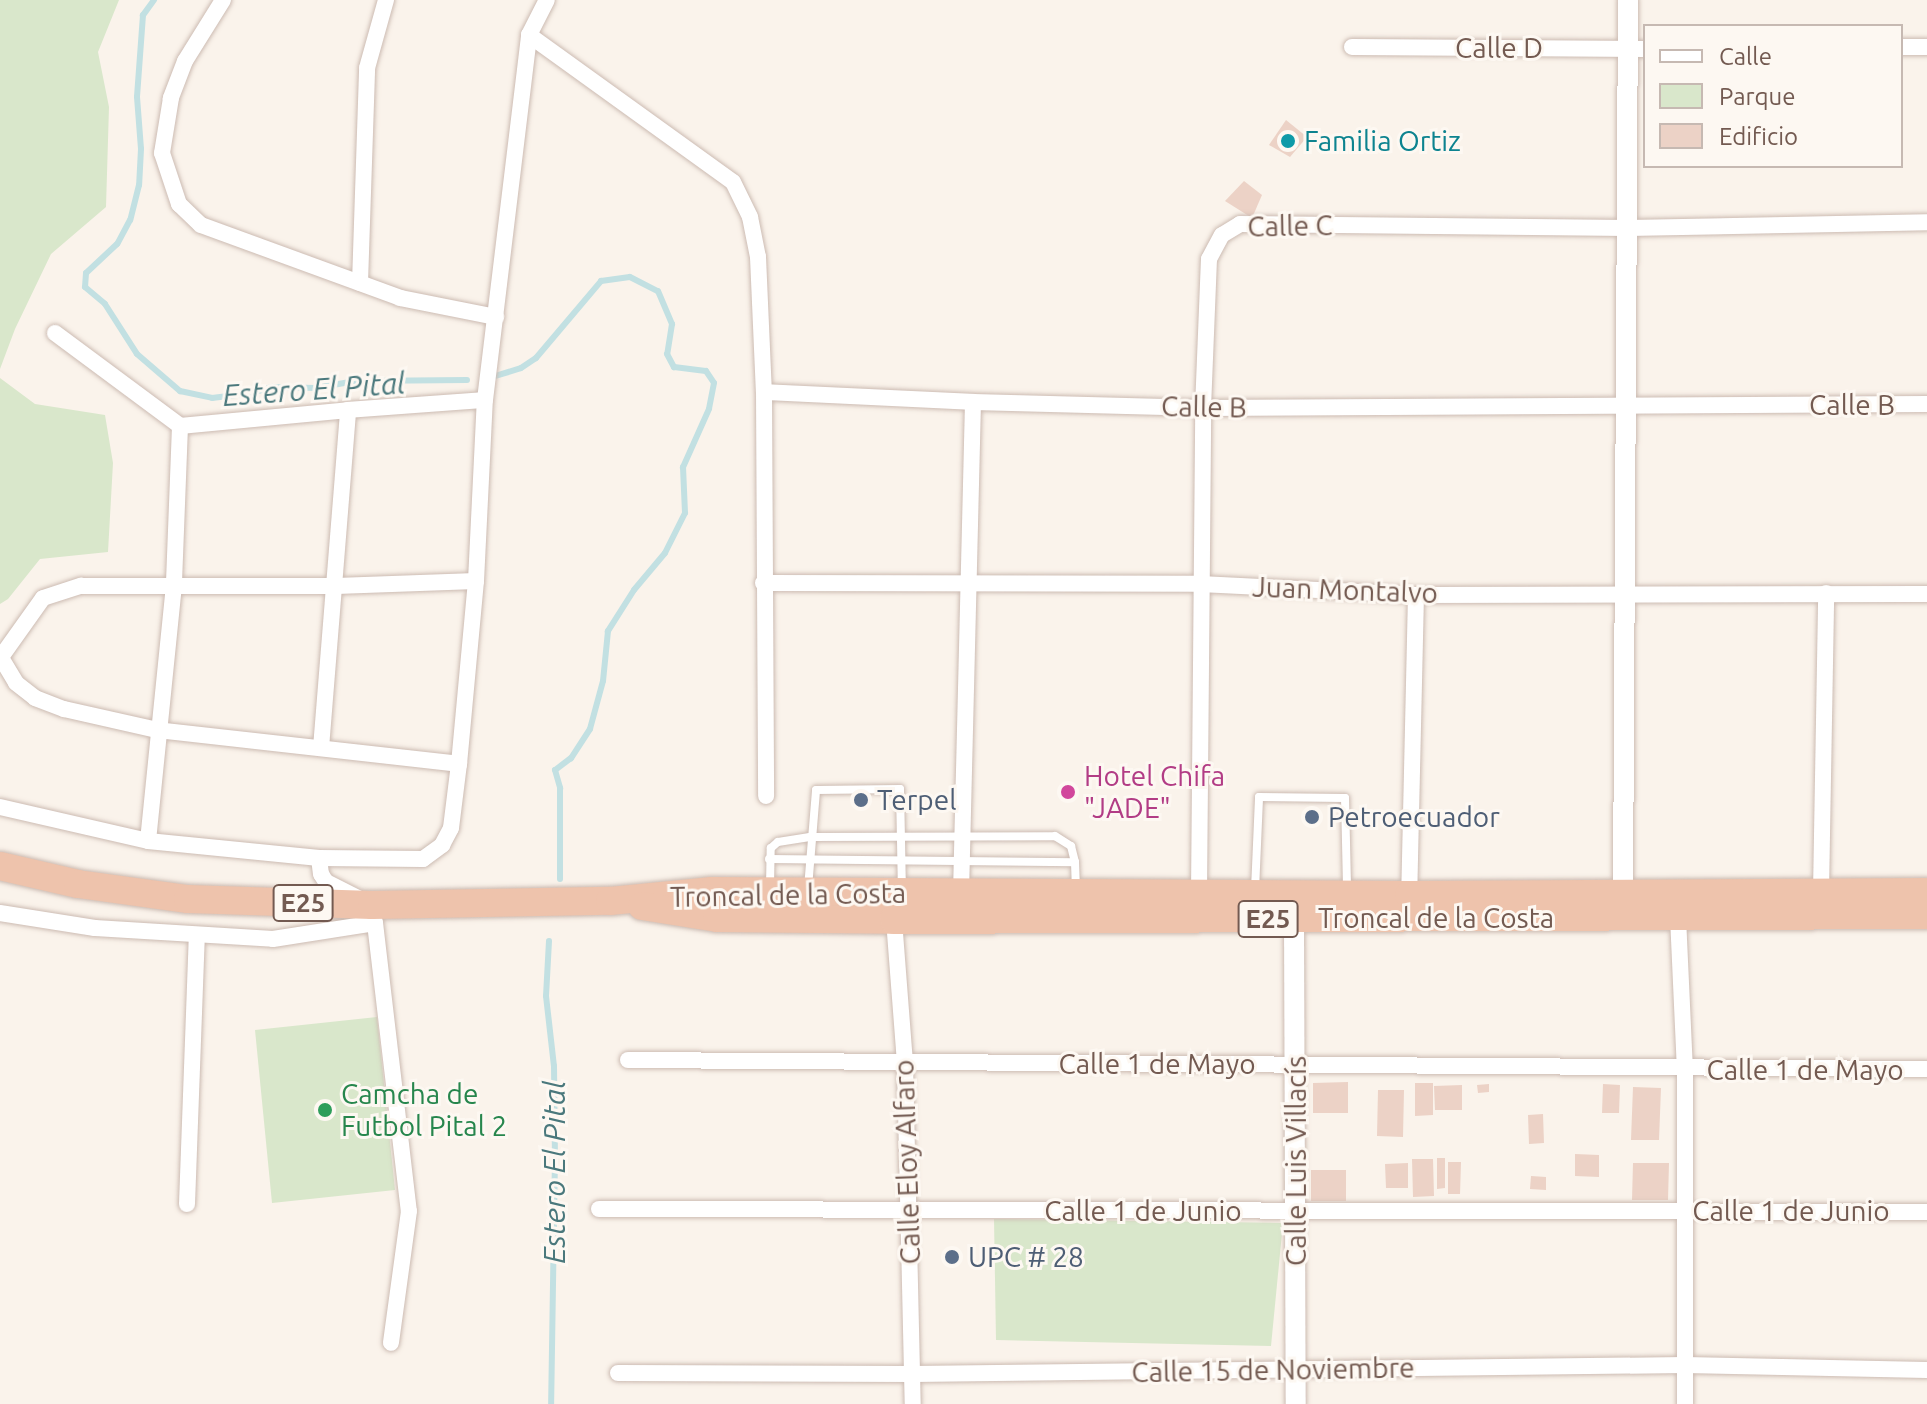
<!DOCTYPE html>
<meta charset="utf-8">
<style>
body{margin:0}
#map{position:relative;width:1927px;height:1404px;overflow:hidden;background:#faf3eb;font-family:Ubuntu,sans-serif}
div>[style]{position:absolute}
.green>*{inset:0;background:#d9e7cb}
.stream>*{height:6px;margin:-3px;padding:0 3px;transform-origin:3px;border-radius:3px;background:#c2e0e2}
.building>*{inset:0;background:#ecd2c6}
.roads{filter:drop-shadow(0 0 2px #ccbbb2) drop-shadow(0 0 2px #ccbbb2)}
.service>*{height:8px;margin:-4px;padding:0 4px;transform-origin:4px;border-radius:4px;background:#fff}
.minor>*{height:16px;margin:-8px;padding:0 8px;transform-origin:8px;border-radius:8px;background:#fff}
.tertiary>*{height:20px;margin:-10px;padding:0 10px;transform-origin:10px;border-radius:10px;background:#fff}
.trunk>*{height:28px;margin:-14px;padding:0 14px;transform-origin:14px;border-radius:14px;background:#eec3ac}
.dots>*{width:22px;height:22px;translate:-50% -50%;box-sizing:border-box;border:4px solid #fdf8f2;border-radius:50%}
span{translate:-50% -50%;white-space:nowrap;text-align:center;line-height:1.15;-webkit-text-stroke:6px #fdf8f2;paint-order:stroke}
.shield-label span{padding:2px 6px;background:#fdf8f2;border:2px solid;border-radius:6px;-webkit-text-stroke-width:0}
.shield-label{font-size:26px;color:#735a51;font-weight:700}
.street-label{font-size:28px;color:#735a51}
.culture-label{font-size:28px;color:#0d838f}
.left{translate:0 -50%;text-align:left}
.hotel-label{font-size:28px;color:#b23c85}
.service-label{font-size:28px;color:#4e5e75}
.leisure-label{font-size:28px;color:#27864d}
.water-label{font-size:30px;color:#4a787c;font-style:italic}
.legend{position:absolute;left:1643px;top:24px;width:260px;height:144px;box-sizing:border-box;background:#fdf8f2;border:2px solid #c6b9b2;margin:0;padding:10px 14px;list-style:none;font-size:24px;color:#735a51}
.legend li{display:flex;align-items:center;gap:16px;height:40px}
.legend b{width:40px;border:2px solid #c6b9b2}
</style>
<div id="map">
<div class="green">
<div style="clip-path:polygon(0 0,119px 0,98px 52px,109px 107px,106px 207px,51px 254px,15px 329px,0 369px)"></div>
<div style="clip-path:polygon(0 378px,35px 404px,105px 415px,113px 463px,108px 552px,40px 559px,8px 599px,0 604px)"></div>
<div style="clip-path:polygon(377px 1017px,395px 1190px,272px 1203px,255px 1030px)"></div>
<div style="clip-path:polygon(994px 1219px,1283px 1223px,1271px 1346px,996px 1340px)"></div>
</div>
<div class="stream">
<div style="left:154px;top:0;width:19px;rotate:126deg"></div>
<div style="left:143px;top:15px;width:82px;rotate:94.2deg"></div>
<div style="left:137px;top:97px;width:52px;rotate:85.6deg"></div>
<div style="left:141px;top:149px;width:36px;rotate:93deg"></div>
<div style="left:139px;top:185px;width:36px;rotate:104deg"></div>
<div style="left:130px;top:220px;width:27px;rotate:118deg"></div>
<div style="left:117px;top:244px;width:42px;rotate:136.9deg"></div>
<div style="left:86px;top:273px;width:14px;rotate:94deg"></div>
<div style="left:85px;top:287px;width:26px;rotate:40deg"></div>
<div style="left:105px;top:304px;width:59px;rotate:57.4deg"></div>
<div style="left:137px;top:354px;width:57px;rotate:40.7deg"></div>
<div style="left:180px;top:391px;width:33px;rotate:12deg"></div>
<div style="left:212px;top:398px;width:40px;rotate:-7.1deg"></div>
<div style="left:252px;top:393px;width:21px;rotate:-17deg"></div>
<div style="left:272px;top:387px;width:44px;rotate:1.3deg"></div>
<div style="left:316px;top:388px;width:40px;rotate:-10deg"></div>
<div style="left:355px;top:381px;width:112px;rotate:-0.5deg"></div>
<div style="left:492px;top:377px;width:30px;rotate:-17deg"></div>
<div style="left:521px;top:368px;width:18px;rotate:-34deg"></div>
<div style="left:536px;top:358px;width:101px;rotate:-49.8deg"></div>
<div style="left:601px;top:281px;width:29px;rotate:-8deg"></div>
<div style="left:630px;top:277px;width:31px;rotate:27deg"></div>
<div style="left:658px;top:291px;width:36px;rotate:67deg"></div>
<div style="left:672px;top:324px;width:30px;rotate:99deg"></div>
<div style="left:667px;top:354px;width:15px;rotate:62deg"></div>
<div style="left:674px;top:367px;width:32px;rotate:7deg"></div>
<div style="left:706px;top:371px;width:14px;rotate:56deg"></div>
<div style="left:714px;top:383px;width:26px;rotate:101deg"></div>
<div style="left:709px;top:409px;width:64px;rotate:114.1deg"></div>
<div style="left:683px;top:467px;width:46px;rotate:87.5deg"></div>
<div style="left:685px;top:513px;width:45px;rotate:116.6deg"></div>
<div style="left:665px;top:553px;width:48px;rotate:130deg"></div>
<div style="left:634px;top:590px;width:49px;rotate:122.4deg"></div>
<div style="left:608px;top:631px;width:50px;rotate:95.7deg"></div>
<div style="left:603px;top:681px;width:50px;rotate:105.2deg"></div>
<div style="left:590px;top:729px;width:35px;rotate:123deg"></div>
<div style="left:571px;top:758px;width:20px;rotate:143deg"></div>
<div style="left:555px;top:770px;width:19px;rotate:74deg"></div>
<div style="left:560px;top:788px;width:91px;rotate:90deg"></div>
<div style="left:549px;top:941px;width:55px;rotate:93.1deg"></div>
<div style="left:546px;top:996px;width:70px;rotate:83.5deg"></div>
<div style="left:554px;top:1066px;width:91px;rotate:89.4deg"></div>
<div style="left:555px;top:1157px;width:247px;rotate:90.9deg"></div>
</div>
<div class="building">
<div style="clip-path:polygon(1286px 120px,1307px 137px,1290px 157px,1269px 145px)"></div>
<div style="clip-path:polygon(1244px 181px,1262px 195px,1252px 218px,1225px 201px)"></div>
<div style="clip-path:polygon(1348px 1082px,1348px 1113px,1313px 1113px,1313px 1083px)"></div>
<div style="clip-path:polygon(1415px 1083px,1433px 1083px,1433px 1115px,1415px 1116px)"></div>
<div style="clip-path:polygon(1489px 1084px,1489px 1092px,1478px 1093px,1477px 1085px)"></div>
<div style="clip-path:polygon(1603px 1084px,1620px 1085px,1619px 1113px,1602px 1113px)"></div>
<div style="clip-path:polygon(1462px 1085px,1462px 1110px,1435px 1110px,1434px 1086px)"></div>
<div style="clip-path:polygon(1633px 1087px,1661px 1088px,1659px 1140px,1631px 1140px)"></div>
<div style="clip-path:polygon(1378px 1090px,1404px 1090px,1403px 1137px,1377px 1136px)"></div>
<div style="clip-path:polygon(1543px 1114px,1544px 1143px,1529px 1144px,1528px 1115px)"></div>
<div style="clip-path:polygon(1575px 1154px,1599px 1155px,1599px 1177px,1575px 1176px)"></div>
<div style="clip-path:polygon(1437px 1158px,1445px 1158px,1445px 1188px,1437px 1189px)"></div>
<div style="clip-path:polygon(1412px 1159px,1433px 1159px,1434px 1196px,1413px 1197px)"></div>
<div style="clip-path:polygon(1448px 1162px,1461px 1162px,1460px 1194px,1448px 1194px)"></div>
<div style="clip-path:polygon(1408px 1163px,1408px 1188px,1386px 1188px,1385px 1164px)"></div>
<div style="clip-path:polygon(1633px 1163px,1669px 1163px,1668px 1200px,1632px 1200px)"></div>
<div style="clip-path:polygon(1311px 1170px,1346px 1170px,1346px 1201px,1311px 1201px)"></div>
<div style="clip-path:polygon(1531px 1176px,1546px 1177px,1546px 1190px,1530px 1189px)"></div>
</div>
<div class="roads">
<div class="service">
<div style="left:769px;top:859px;width:306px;rotate:0.6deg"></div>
<div style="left:1075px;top:862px;width:26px;rotate:88deg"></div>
<div style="left:770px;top:887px;width:39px;rotate:-89deg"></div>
<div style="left:771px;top:848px;width:9px;rotate:-41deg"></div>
<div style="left:778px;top:842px;width:32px;rotate:-9deg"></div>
<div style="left:810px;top:837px;width:245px;rotate:-0.2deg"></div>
<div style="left:1055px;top:836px;width:19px;rotate:32deg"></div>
<div style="left:1071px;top:846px;width:16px;rotate:76deg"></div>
<div style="left:808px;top:888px;width:98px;rotate:-85.3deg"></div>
<div style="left:816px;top:790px;width:84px;rotate:-0.7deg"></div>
<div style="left:900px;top:789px;width:100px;rotate:88.9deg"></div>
<div style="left:1255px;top:890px;width:93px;rotate:-87.5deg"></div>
<div style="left:1259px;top:797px;width:86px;rotate:0.7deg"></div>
<div style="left:1345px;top:798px;width:91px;rotate:88.7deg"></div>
</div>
<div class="minor">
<div style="left:223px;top:0;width:72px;rotate:121.9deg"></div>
<div style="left:185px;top:61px;width:40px;rotate:111deg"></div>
<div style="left:171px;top:98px;width:56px;rotate:99.3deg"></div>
<div style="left:162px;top:153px;width:54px;rotate:71.6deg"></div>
<div style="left:179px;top:204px;width:30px;rotate:44deg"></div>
<div style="left:201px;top:225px;width:212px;rotate:20.1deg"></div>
<div style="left:400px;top:298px;width:98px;rotate:11.2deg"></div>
<div style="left:529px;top:35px;width:251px;rotate:35.8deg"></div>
<div style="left:733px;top:182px;width:39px;rotate:64deg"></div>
<div style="left:750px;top:217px;width:41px;rotate:78.7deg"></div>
<div style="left:758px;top:257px;width:135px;rotate:87.5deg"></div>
<div style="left:764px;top:392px;width:404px;rotate:89.7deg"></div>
<div style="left:1352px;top:47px;width:293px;rotate:0.4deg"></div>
<div style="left:1901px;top:47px;width:26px"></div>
<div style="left:360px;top:283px;width:215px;rotate:-88.1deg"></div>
<div style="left:367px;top:68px;width:71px;rotate:-74.4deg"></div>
<div style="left:55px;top:333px;width:156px;rotate:36.6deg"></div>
<div style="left:180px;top:426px;width:159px;rotate:92.2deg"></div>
<div style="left:174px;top:585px;width:257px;rotate:95.8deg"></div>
<div style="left:764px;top:392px;width:209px;rotate:2.7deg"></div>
<div style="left:180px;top:426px;width:169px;rotate:-5.4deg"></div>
<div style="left:763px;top:583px;width:437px;rotate:0.1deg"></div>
<div style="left:1200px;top:584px;width:216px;rotate:2.9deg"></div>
<div style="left:1416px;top:595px;width:511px;rotate:-0.11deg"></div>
<div style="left:0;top:656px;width:31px;rotate:59deg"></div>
<div style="left:16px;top:683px;width:24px;rotate:38deg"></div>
<div style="left:35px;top:698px;width:31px;rotate:21deg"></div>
<div style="left:64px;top:709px;width:95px;rotate:12.7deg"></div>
<div style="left:157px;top:730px;width:304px;rotate:6.4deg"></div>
<div style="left:1px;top:657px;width:72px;rotate:-54.6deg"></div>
<div style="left:43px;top:598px;width:40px;rotate:-18deg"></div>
<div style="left:81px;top:586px;width:255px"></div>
<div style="left:336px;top:586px;width:140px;rotate:-2deg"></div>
<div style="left:321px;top:748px;width:339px;rotate:-85.4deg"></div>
<div style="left:348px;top:410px;width:137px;rotate:-4.2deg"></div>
<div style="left:0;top:807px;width:152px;rotate:12.9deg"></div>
<div style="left:148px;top:841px;width:172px;rotate:5.7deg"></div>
<div style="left:319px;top:858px;width:104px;rotate:0.6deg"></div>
<div style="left:423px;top:859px;width:24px;rotate:-36deg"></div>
<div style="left:442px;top:845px;width:19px;rotate:-62deg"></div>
<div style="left:451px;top:828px;width:64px;rotate:-82.9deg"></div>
<div style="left:459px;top:764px;width:184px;rotate:-84.7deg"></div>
<div style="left:476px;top:581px;width:181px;rotate:-87.2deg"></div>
<div style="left:485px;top:400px;width:368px;rotate:-83.1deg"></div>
<div style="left:529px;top:35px;width:39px;rotate:-63deg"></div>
<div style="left:319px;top:858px;width:16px;rotate:83deg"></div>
<div style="left:321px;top:874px;width:9px;rotate:58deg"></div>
<div style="left:326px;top:882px;width:51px;rotate:26.6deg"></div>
<div style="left:372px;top:905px;width:18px;rotate:81deg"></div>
<div style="left:375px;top:923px;width:290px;rotate:83.3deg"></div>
<div style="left:409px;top:1211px;width:133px;rotate:97.8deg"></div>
<div style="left:1821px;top:892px;width:299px;rotate:-89deg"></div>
<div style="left:961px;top:893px;width:491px;rotate:-88.6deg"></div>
<div style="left:973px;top:402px;width:230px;rotate:1.5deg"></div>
<div style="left:1203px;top:408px;width:724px;rotate:-0.32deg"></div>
<div style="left:1199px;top:894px;width:486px;rotate:-89.5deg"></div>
<div style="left:1203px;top:408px;width:149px;rotate:-87.7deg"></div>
<div style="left:1209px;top:259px;width:27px;rotate:-62deg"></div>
<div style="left:1222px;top:235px;width:21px;rotate:-31deg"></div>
<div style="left:1240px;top:224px;width:388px;rotate:0.6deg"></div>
<div style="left:1628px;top:228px;width:299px;rotate:-1.1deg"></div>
<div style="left:1409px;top:903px;width:308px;rotate:-88.7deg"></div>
<div style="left:0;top:913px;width:96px;rotate:9deg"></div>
<div style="left:95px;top:928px;width:178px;rotate:3.5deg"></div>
<div style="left:273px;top:939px;width:103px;rotate:-8.9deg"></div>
<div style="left:1678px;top:917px;width:153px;rotate:87.4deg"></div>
<div style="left:1685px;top:1070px;width:334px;rotate:90deg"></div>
<div style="left:894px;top:920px;width:144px;rotate:85.6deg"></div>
<div style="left:905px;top:1064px;width:340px;rotate:88.7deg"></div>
<div style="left:628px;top:1060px;width:1299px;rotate:0.4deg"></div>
<div style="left:187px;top:1204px;width:269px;rotate:-87.9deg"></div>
<div style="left:599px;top:1209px;width:1328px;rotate:0.13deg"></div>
<div style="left:618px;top:1373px;width:295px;rotate:0.2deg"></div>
<div style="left:913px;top:1374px;width:772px;rotate:-0.67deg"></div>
<div style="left:1685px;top:1365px;width:242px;rotate:1.2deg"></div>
</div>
<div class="tertiary">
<div style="left:1623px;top:894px;width:894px;rotate:-89.68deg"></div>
<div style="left:1294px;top:919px;width:485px;rotate:89.8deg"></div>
</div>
<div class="trunk">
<div style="left:0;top:866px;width:80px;rotate:13deg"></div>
<div style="left:78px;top:884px;width:111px;rotate:7.8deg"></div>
<div style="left:188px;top:899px;width:184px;rotate:1.9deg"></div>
<div style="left:372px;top:905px;width:238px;rotate:-1deg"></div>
<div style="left:610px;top:901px;width:102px;rotate:-5.6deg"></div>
<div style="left:712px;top:891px;width:697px;rotate:0.33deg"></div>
<div style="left:1409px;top:895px;width:518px;rotate:-0.33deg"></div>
<div style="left:642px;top:906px;width:76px;rotate:9.1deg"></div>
<div style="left:717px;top:918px;width:177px;rotate:0.6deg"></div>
<div style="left:894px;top:920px;width:1033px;rotate:-0.28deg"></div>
</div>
</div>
<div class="dots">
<div style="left:1288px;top:141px;background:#0f9aa8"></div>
<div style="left:1068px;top:792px;background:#d1479c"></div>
<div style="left:861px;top:800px;background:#5c6f8a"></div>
<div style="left:1312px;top:817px;background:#5c6f8a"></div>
<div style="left:325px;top:1110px;background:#2e9e5b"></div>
<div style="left:952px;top:1257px;background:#5c6f8a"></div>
</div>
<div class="shield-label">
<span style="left:303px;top:903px">E25</span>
<span style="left:1268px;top:919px">E25</span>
</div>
<div class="street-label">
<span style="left:1499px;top:48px">Calle D</span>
<span style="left:1290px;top:226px;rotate:-1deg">Calle C</span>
<span style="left:1852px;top:405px">Calle B</span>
<span style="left:1204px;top:407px;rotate:1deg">Calle B</span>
<span style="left:1345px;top:590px;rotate:2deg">Juan Montalvo</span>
<span style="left:788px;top:895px;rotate:-1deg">Troncal de la Costa</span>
<span style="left:1436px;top:918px">Troncal de la Costa</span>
<span style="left:1157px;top:1064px">Calle 1 de Mayo</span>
<span style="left:1805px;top:1070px">Calle 1 de Mayo</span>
<span style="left:1296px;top:1161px;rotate:-90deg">Calle Luis Villacís</span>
<span style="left:907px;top:1162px;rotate:-92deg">Calle Eloy Alfaro</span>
<span style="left:1143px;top:1211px">Calle 1 de Junio</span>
<span style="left:1791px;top:1211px">Calle 1 de Junio</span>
<span style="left:1273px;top:1370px;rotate:-1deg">Calle 15 de Noviembre</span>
</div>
<div class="culture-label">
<span class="left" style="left:1304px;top:141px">Familia Ortiz</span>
</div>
<div class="hotel-label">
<span class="left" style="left:1084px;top:792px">Hotel Chifa<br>"JADE"</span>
</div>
<div class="service-label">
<span class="left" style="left:877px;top:800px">Terpel</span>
<span class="left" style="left:1328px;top:817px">Petroecuador</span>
<span class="left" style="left:968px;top:1257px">UPC # 28</span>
</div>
<div class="leisure-label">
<span class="left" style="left:341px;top:1110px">Camcha de<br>Futbol Pital 2</span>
</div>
<div class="water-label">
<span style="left:314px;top:389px;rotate:-4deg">Estero El Pital</span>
<span style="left:554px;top:1172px;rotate:-90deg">Estero El Pital</span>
</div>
<ul class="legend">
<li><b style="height:10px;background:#fff"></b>Calle</li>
<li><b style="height:22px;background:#d9e7cb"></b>Parque</li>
<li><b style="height:22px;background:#ecd2c6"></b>Edificio</li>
</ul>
</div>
